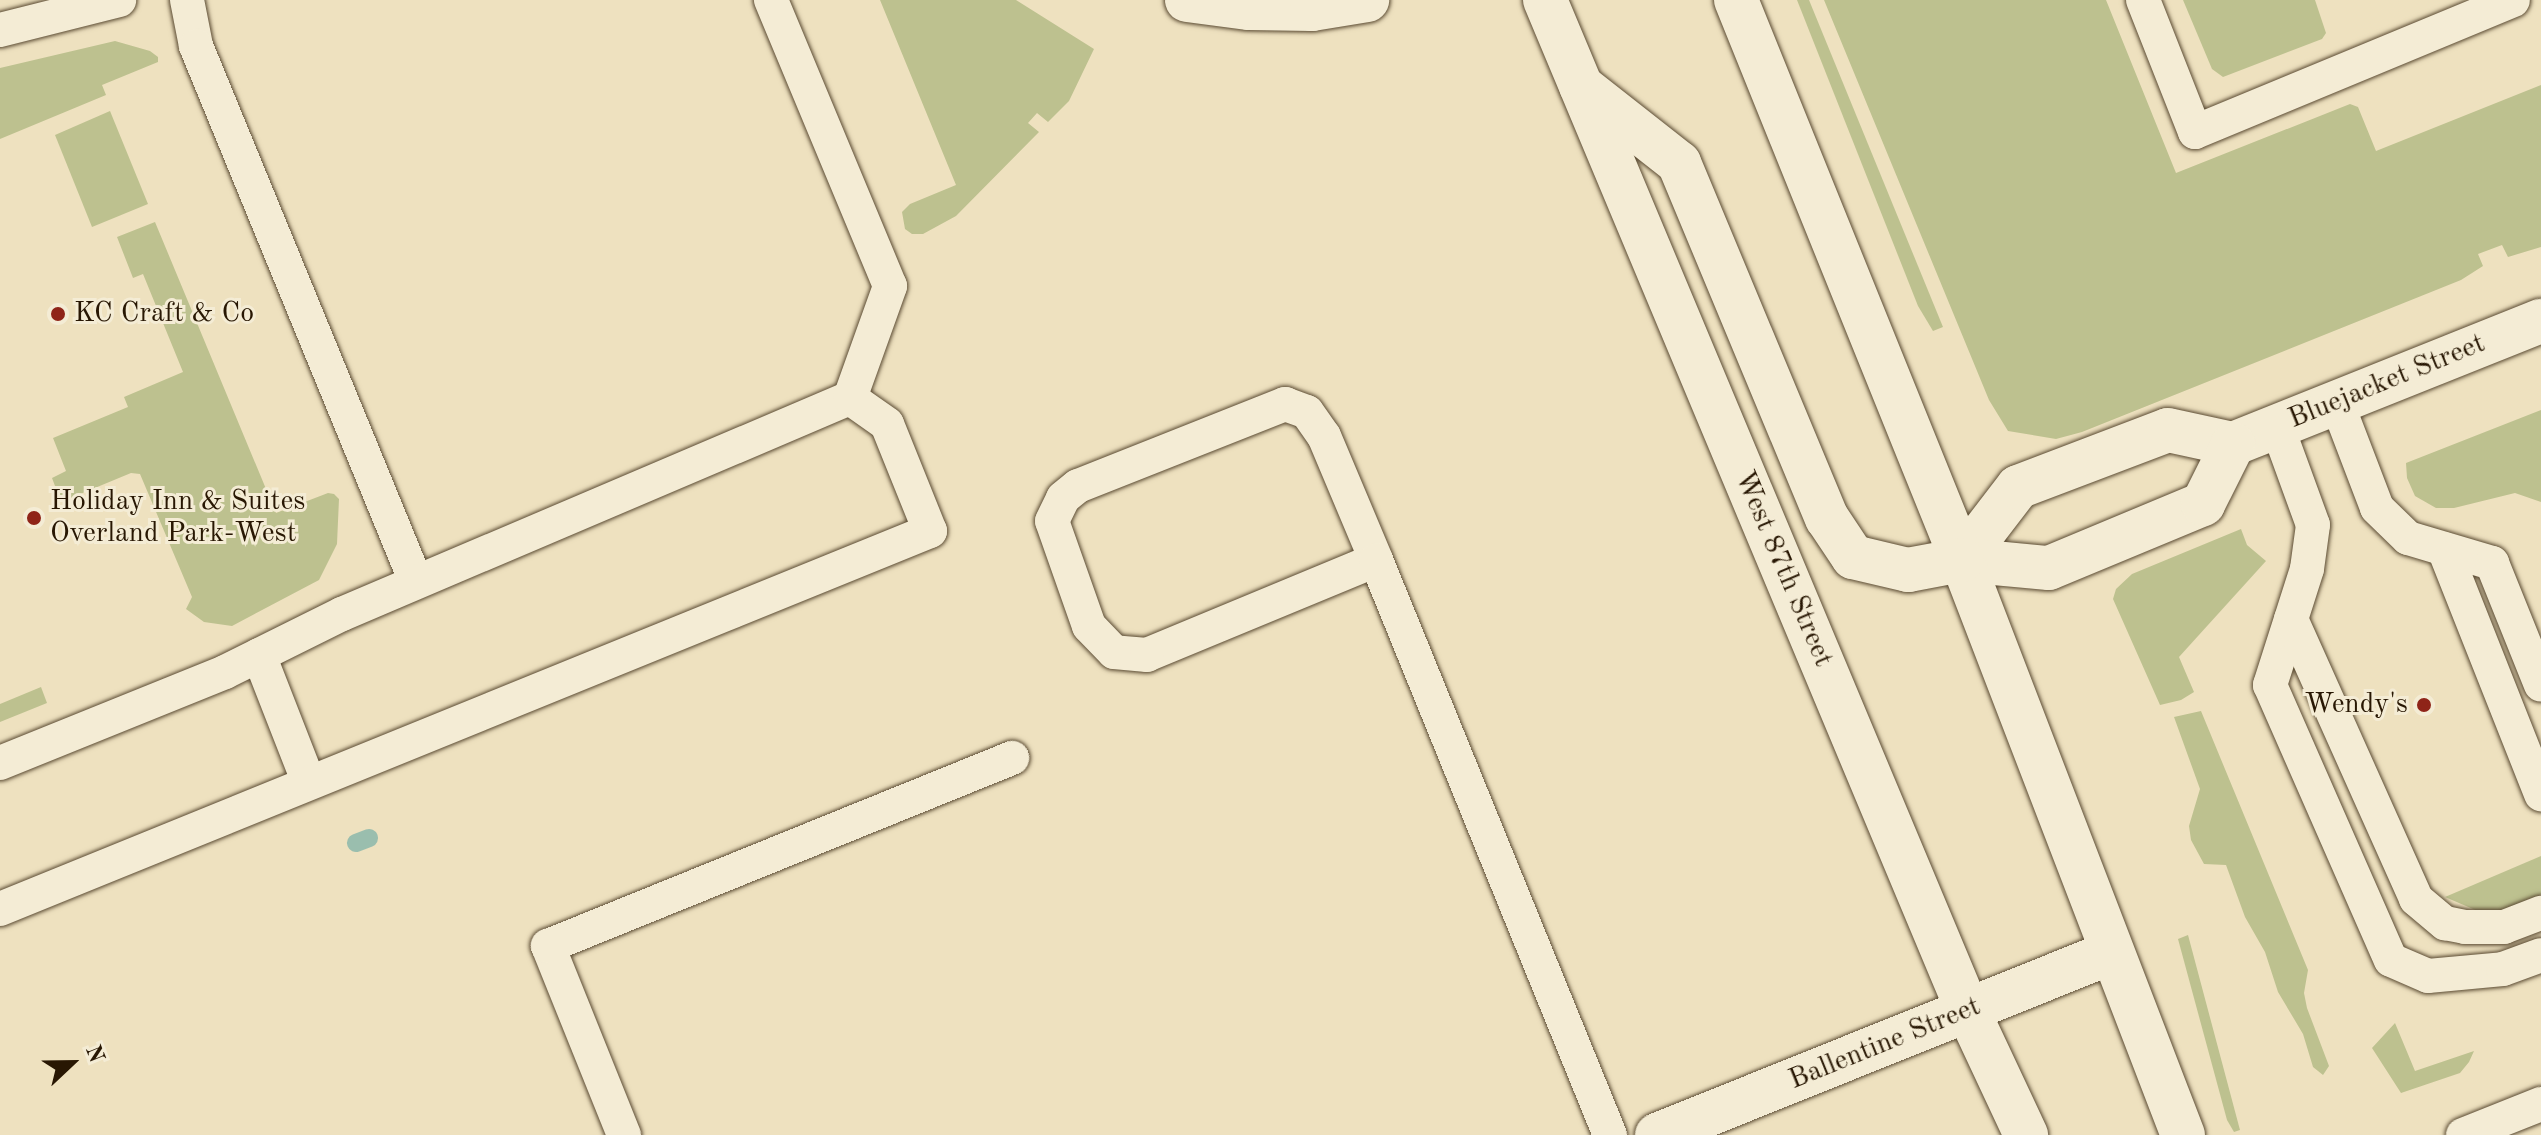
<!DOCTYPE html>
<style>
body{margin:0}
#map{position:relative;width:2541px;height:1135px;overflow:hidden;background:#eee1bf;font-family:"Old Standard TT",serif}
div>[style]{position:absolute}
.green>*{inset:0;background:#bdc18f}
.stream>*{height:18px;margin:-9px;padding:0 9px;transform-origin:9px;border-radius:9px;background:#9abeae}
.roads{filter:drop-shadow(0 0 2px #5a4a32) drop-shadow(0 0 2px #5a4a32)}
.service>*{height:34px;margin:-17px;padding:0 17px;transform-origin:17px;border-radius:17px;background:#f4ecd5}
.minor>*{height:44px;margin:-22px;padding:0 22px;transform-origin:22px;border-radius:22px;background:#f4ecd5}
.secondary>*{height:44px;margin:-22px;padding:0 22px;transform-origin:22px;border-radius:22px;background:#f4ecd5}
.dots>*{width:22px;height:22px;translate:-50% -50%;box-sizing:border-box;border:4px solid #f4ecd5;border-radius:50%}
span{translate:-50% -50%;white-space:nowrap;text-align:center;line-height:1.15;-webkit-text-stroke:6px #f4ecd5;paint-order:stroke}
.poi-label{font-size:28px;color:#281703}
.left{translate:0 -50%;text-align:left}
.right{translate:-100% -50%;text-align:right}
.street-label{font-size:28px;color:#281703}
.north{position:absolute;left:32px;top:1023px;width:80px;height:80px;-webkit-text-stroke:6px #f4ecd5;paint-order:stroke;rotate:68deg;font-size:22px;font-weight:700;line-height:32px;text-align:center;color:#281703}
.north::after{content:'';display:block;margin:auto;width:28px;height:36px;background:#281703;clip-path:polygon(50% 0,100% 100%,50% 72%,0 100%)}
</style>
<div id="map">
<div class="green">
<div style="clip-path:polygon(880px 0,1016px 0,1094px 49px,1069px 101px,1048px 122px,1037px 113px,1028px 123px,1039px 132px,956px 216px,923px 234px,912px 234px,905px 229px,902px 212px,910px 204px,956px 185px)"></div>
<div style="clip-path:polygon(1797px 0,1809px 0,1943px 327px,1933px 331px,1918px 306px)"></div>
<div style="clip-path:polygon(1824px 0,2106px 0,2176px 173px,2350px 104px,2358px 107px,2376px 151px,2541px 85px,2541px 247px,2508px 257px,2502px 245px,2478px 254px,2483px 266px,2461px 280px,2082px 432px,2056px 439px,2008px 431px,1989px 400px)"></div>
<div style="clip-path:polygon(2183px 0,2315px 0,2326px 33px,2322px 39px,2223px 77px,2212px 69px)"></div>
<div style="clip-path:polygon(115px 41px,150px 51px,158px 57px,158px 62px,102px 85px,106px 95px,0 139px,0 68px)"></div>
<div style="clip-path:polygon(110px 111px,148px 204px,92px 227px,55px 135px)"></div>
<div style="clip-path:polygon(155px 222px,276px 513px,328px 493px,334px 494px,339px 499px,337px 544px,319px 580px,232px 626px,204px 622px,186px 609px,192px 597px,140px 474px,131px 473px,61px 502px,52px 478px,66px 471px,53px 438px,128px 407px,124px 397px,183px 372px,143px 274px,133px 278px,117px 237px)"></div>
<div style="clip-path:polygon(2541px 410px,2541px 502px,2515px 493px,2454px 508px,2436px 508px,2415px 496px,2407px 478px,2406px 463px)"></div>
<div style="clip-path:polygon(2241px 529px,2247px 545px,2266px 561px,2179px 657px,2194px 692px,2181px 700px,2160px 705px,2113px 599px,2116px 589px,2132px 574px)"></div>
<div style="clip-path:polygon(41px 687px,47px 703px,0 722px,0 704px)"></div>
<div style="clip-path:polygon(2201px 711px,2308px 970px,2304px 993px,2307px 1008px,2329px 1066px,2323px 1075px,2313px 1067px,2303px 1034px,2278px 992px,2265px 952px,2245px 917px,2226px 865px,2204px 864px,2191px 840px,2189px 826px,2200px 789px,2174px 717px)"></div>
<div style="clip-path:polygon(2541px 856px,2541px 894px,2530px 903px,2508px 911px,2480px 912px,2445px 897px)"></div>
<div style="clip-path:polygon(2188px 935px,2240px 1130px,2234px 1132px,2227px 1120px,2178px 939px)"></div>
<div style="clip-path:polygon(2395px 1023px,2415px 1071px,2474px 1051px,2469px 1062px,2460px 1073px,2401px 1093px,2372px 1048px)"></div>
</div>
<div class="stream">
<div style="left:356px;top:843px;width:14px;rotate:-21deg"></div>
</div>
<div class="roads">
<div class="service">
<div style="left:187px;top:0;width:47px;rotate:78.9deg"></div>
<div style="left:196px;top:46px;width:579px;rotate:67.68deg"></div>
<div style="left:2143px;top:0;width:142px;rotate:68.5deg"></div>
<div style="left:2195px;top:132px;width:344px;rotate:-22.5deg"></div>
<div style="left:0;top:30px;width:123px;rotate:-14.1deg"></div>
<div style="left:2337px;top:403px;width:112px;rotate:69.1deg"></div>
<div style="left:2377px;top:508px;width:43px;rotate:44.1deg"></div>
<div style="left:2408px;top:538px;width:88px;rotate:16.6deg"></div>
<div style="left:2492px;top:563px;width:131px;rotate:68.1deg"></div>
<div style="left:2277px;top:426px;width:105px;rotate:70deg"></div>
<div style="left:2313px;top:525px;width:44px;rotate:97.8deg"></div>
<div style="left:2307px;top:569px;width:122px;rotate:107.7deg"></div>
<div style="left:2270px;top:685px;width:300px;rotate:66.3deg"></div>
<div style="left:2391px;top:960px;width:40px;rotate:23.4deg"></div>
<div style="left:2428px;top:976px;width:75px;rotate:-5.3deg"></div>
<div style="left:2503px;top:969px;width:40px;rotate:-20.2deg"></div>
<div style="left:2444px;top:549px;width:264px;rotate:68.4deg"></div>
<div style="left:1376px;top:560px;width:248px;rotate:157.5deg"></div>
<div style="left:1147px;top:655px;width:33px;rotate:-175deg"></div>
<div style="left:1114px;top:652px;width:36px;rotate:-134deg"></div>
<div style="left:1089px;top:626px;width:111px;rotate:-109.4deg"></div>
<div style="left:1052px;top:521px;width:25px;rotate:-64deg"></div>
<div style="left:1063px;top:498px;width:19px;rotate:-39deg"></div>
<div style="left:1078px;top:486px;width:223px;rotate:-21.6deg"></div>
<div style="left:1285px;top:404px;width:23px;rotate:20deg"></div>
<div style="left:1307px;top:412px;width:29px;rotate:55deg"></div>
<div style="left:1324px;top:436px;width:134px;rotate:67.2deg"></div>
<div style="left:1376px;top:560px;width:621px;rotate:67.86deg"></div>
<div style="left:2291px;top:619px;width:307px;rotate:65.9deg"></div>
<div style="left:2416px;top:899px;width:38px;rotate:40deg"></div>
<div style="left:2445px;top:923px;width:20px;rotate:11deg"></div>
<div style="left:2465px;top:927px;width:39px"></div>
<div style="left:2504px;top:927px;width:40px;rotate:-21deg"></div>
<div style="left:259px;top:655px;width:137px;rotate:68.7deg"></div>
<div style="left:0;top:763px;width:243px;rotate:-22deg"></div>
<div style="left:225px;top:672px;width:131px;rotate:-26.4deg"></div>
<div style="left:342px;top:614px;width:552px;rotate:-23.04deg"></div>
<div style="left:850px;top:398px;width:119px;rotate:-70.3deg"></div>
<div style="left:890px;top:286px;width:310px;rotate:-112.6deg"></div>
<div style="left:0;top:909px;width:1004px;rotate:-22.12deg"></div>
<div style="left:930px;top:531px;width:115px;rotate:-111.9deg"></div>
<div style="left:887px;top:424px;width:45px;rotate:-144.9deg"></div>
<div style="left:624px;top:1135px;width:204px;rotate:-111.9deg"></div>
<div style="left:548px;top:946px;width:501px;rotate:-22.06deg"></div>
<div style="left:2463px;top:1135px;width:84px;rotate:-21.7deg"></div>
</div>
<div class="minor">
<div style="left:1187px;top:0;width:63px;rotate:7.4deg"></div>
<div style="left:1249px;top:8px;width:63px;rotate:0.9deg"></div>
<div style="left:1312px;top:9px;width:56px;rotate:-9.3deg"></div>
<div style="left:1962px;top:560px;width:92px;rotate:-52.5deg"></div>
<div style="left:2018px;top:487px;width:160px;rotate:-20.8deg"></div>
<div style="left:2168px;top:430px;width:66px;rotate:12.2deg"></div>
<div style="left:2233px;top:444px;width:332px;rotate:-21.8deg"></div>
<div style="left:1962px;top:560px;width:87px;rotate:5.3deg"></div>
<div style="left:2049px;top:568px;width:167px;rotate:-22.6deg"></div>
<div style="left:2203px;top:504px;width:67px;rotate:-63.4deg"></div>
<div style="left:1657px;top:1135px;width:490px;rotate:-21.9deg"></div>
</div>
<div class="secondary">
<div style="left:1545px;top:0;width:1096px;rotate:67.3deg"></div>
<div style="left:1968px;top:1011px;width:137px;rotate:64.9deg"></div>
<div style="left:1736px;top:0;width:604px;rotate:68.02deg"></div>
<div style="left:1962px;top:560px;width:616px;rotate:68.98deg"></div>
<div style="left:1581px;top:86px;width:125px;rotate:38.2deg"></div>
<div style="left:1679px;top:163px;width:385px;rotate:67.4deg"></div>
<div style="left:1827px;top:518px;width:47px;rotate:56.3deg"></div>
<div style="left:1853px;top:557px;width:57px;rotate:13.3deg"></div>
<div style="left:1908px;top:570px;width:55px;rotate:-10.5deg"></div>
</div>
</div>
<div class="dots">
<div style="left:58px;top:314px;background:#8f2418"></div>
<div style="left:34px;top:518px;background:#8f2418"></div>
<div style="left:2424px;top:705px;background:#8f2418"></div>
</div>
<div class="poi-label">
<span class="left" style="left:74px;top:314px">KC Craft &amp; Co</span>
<span class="left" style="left:50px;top:518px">Holiday Inn &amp; Suites<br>Overland Park-West</span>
<span class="right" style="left:2408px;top:705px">Wendy's</span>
</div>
<div class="street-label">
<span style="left:2387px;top:382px;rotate:-22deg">Bluejacket Street</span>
<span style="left:1783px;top:569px;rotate:67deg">West 87th Street</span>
<span style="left:1885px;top:1044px;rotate:-22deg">Ballentine Street</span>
</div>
<div class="north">N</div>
</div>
